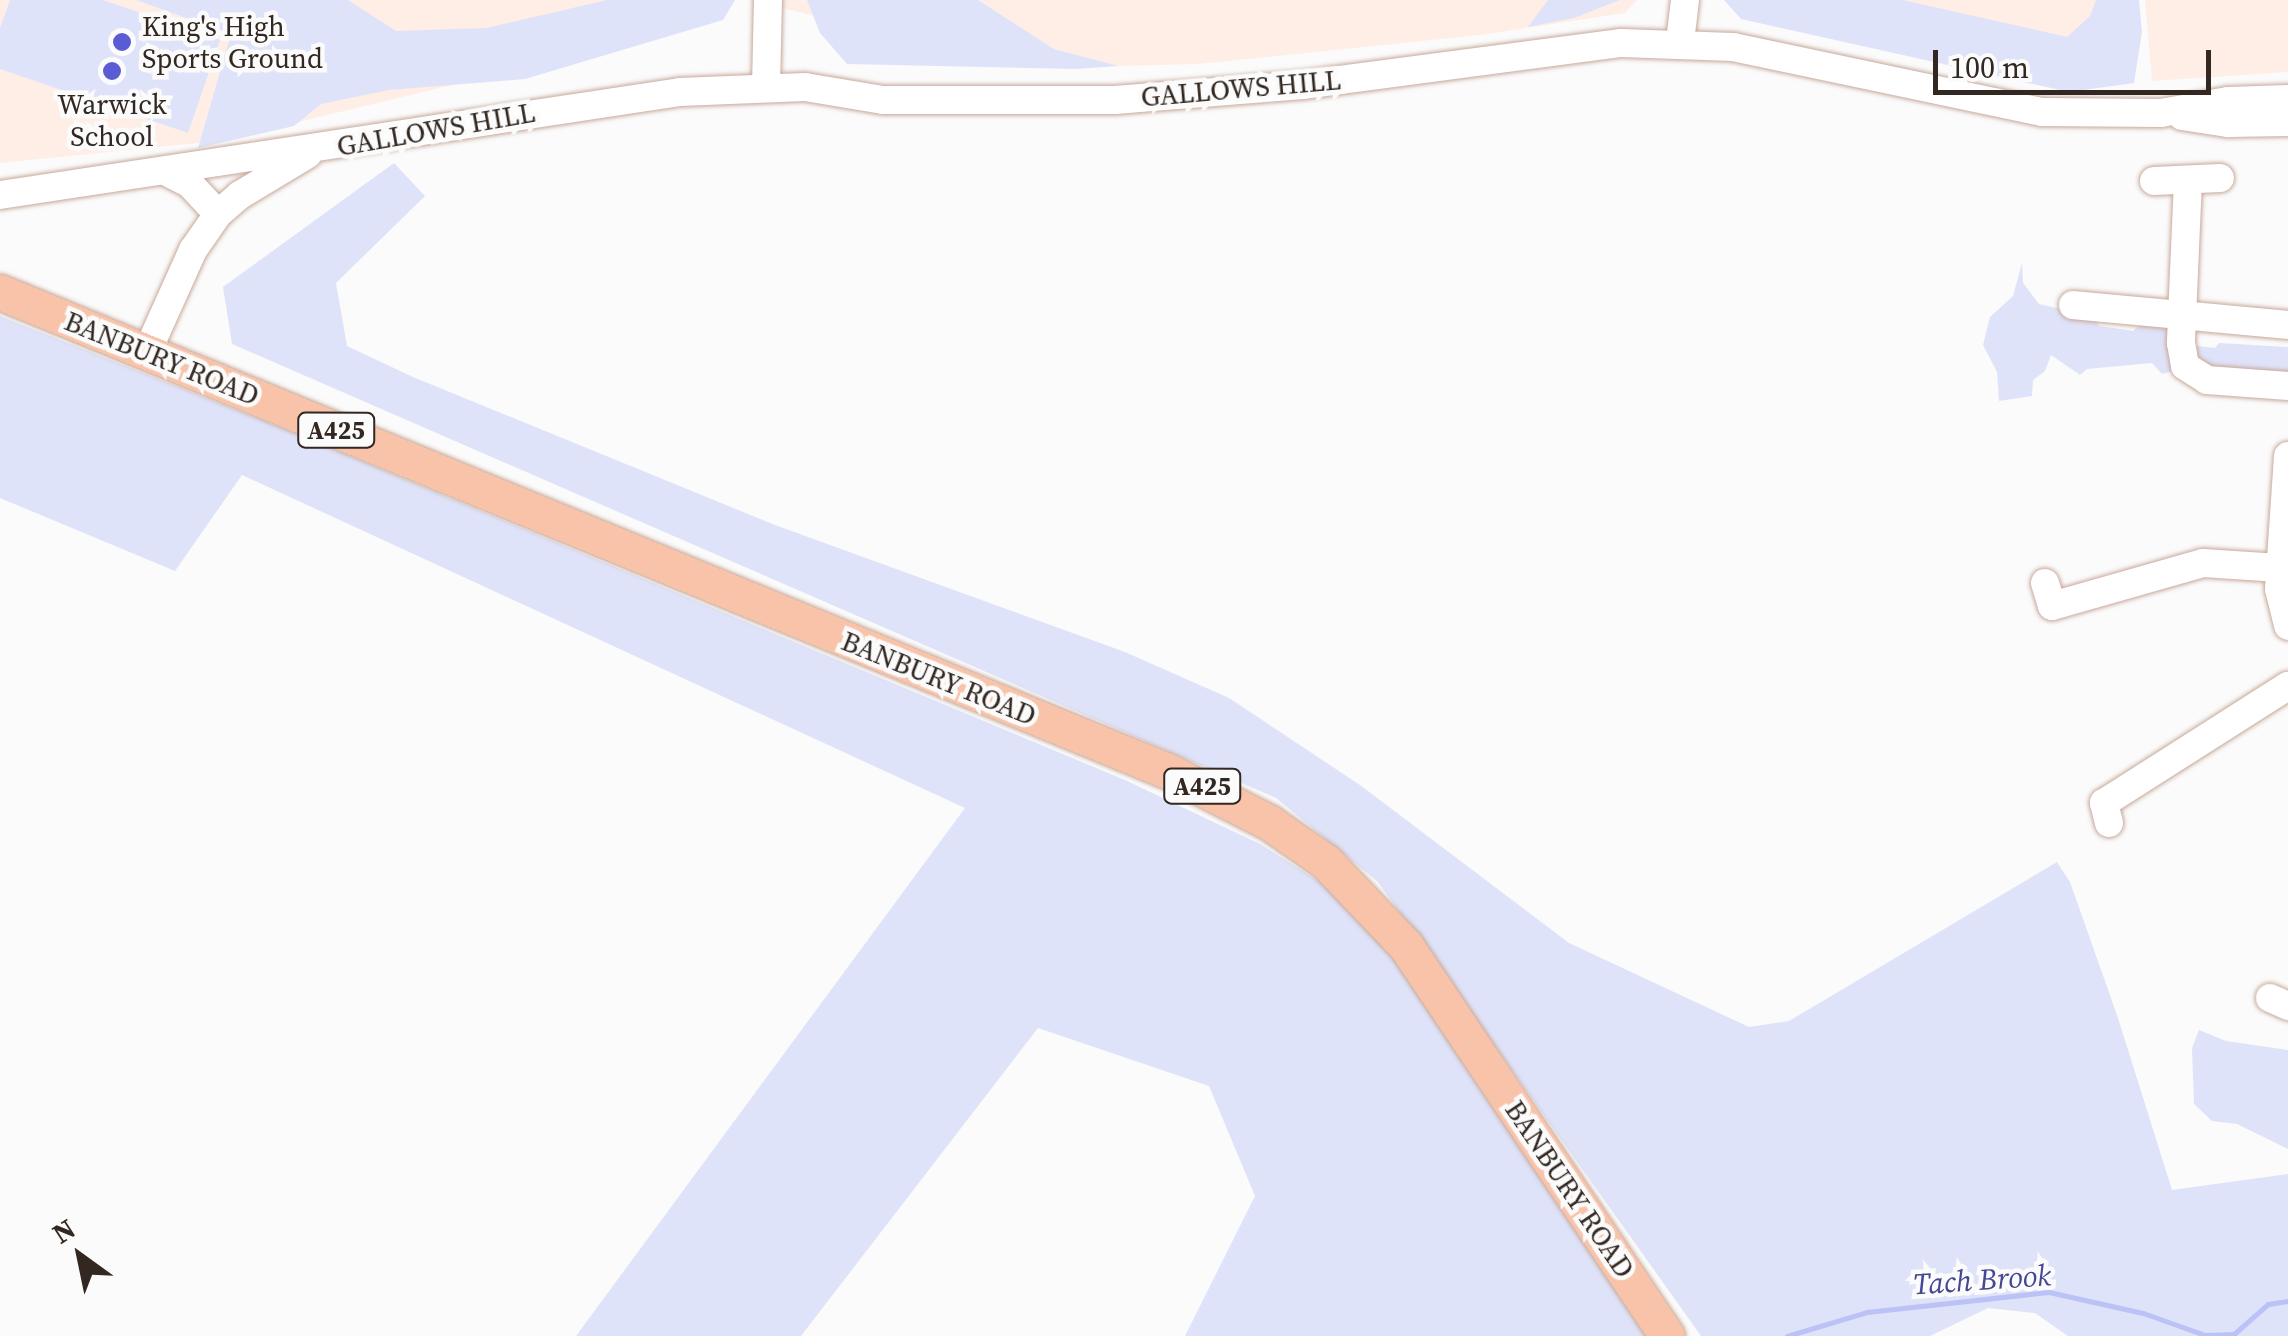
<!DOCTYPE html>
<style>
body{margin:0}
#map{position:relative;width:2288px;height:1336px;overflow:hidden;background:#fbfbfb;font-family:"Source Serif 4",serif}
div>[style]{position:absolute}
.built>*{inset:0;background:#feeee6}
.green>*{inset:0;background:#dfe3f9}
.stream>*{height:5px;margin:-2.5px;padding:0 2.5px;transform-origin:2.5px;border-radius:2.5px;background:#bac2f6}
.roads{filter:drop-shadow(0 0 2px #c7a99a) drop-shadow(0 0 2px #c7a99a)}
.minor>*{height:28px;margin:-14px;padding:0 14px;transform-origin:14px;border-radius:14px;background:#fff}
.major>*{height:35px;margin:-17.5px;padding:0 17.5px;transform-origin:17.5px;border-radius:17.5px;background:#f8c3a9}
.dots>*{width:28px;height:28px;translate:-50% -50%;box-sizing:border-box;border:5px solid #fbfbfb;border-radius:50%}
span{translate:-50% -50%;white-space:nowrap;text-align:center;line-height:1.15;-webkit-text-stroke:9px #fbfbfb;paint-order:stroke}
.shield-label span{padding:2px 8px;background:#fbfbfb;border:2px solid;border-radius:8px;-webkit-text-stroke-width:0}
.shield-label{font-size:25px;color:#322721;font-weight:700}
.poi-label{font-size:28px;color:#322721}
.left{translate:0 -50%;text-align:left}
.street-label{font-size:28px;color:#322721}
.water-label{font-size:30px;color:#444894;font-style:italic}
.north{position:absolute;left:30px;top:1206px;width:100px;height:100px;-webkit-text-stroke:8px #fbfbfb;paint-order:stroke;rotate:327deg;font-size:28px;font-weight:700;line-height:40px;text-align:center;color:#322721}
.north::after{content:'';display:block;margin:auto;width:35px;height:45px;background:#322721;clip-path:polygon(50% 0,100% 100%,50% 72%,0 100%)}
.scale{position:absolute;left:1933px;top:50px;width:278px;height:45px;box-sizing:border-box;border:5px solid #322721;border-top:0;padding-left:12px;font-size:30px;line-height:35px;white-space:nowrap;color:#322721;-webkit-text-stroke:8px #fbfbfb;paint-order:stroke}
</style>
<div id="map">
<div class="built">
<div style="clip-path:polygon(0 0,728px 0,695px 27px,218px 141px,0 163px)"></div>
<div style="clip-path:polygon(750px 0,1637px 0,1625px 13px,1480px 35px,1199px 64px,1119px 66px,1054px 49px,982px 3px,844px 23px)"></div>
<div style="clip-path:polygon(1794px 0,2110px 0,2111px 63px)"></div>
<div style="clip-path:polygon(2145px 0,2288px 0,2288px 72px,2152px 81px)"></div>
</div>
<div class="green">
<div style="clip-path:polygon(10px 0,103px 0,220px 40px,188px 133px,0 69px,0 28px)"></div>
<div style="clip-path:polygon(136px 0,348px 0,396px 31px,486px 28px,607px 0,735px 0,723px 20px,525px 79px,389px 90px,321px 104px,294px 126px,198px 148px,231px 34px)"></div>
<div style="clip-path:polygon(807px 0,978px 0,1054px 49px,1119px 66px,1076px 69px,847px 64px,820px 33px)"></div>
<div style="clip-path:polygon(1548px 0,1620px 0,1574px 18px,1528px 27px)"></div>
<div style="clip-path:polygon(1724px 0,1903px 0,2067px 37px,2090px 16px,2096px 0,2139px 0,2142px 32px,2134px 83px,2069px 92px,1741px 19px)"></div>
<div style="clip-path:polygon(394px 163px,425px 196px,336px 283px,347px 346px,413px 377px,775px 525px,1125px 652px,1229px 698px,1360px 785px,1569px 943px,1749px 1027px,1789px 1021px,2057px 862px,2070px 882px,2118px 1018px,2172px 1190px,2288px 1174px,2288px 1336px,2068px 1336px,2035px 1313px,1988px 1308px,1930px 1336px,1701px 1336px,1378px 882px,1276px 798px,232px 344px,223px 287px)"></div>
<div style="clip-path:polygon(2022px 263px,2023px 283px,2039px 304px,2092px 316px,2100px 326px,2133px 331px,2141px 324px,2169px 327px,2173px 371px,2162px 374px,2152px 363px,2087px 369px,2080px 375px,2051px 355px,2045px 371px,2033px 380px,2032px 396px,1999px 401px,1997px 372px,1983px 345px,1990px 317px,2013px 296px)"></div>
<div style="clip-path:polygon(0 316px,299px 435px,1125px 780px,1260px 844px,1328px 887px,1379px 934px,1650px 1336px,1185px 1336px,1255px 1196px,1209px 1086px,1038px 1028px,801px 1336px,576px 1336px,965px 808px,242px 475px,175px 571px,0 498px)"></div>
<div style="clip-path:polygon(2219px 343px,2288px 347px,2288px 375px,2205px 365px,2196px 357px,2197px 346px,2215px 348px)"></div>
<div style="clip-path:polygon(2199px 1030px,2226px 1041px,2288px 1050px,2288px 1149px,2237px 1124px,2212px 1121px,2194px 1104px,2192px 1048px)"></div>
</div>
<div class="stream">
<div style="left:1787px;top:1336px;width:84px;rotate:-16.7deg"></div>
<div style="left:1867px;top:1312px;width:183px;rotate:-6.3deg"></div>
<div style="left:2049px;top:1292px;width:96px;rotate:12.6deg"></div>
<div style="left:2143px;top:1313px;width:66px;rotate:19.5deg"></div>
<div style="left:2205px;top:1335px;width:29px;rotate:-2deg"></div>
<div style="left:2234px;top:1334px;width:45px;rotate:-41.4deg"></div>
<div style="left:2268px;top:1304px;width:20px;rotate:-9deg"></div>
</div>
<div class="roads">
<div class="minor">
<div style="left:1680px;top:42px;width:42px;rotate:-83.2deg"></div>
<div style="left:766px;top:87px;width:87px;rotate:-88.7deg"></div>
<div style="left:2182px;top:116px;width:47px;rotate:8.7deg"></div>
<div style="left:2228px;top:123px;width:60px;rotate:-1deg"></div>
<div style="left:165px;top:171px;width:27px;rotate:27deg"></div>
<div style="left:189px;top:183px;width:42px;rotate:46.9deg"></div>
<div style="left:2188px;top:180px;width:163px;rotate:92.5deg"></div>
<div style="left:2181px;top:343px;width:23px;rotate:80deg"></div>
<div style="left:2185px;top:366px;width:26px;rotate:32deg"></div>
<div style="left:2207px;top:380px;width:81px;rotate:4.2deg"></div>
<div style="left:2154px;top:181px;width:66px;rotate:-2.6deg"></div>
<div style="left:0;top:195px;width:688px;rotate:-8.61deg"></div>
<div style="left:680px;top:92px;width:125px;rotate:-2.3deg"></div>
<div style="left:805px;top:87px;width:79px;rotate:9.5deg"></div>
<div style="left:883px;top:100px;width:232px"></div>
<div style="left:1115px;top:100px;width:188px;rotate:-4.6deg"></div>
<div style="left:1302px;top:85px;width:322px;rotate:-7.5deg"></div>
<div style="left:1621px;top:43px;width:112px;rotate:2deg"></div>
<div style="left:1733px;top:47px;width:316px;rotate:11.9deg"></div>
<div style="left:2042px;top:112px;width:119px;rotate:0.5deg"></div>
<div style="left:2161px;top:113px;width:68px;rotate:-10.2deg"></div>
<div style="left:2228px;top:101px;width:60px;rotate:-1.9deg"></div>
<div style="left:2073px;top:305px;width:216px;rotate:5.3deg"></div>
<div style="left:148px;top:350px;width:110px;rotate:-65.8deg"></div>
<div style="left:193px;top:250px;width:44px;rotate:-55.2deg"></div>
<div style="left:218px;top:214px;width:29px;rotate:-41deg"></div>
<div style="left:240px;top:195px;width:79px;rotate:-31.1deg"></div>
<div style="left:2288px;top:456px;width:133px;rotate:93.9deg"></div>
<div style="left:2279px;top:589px;width:38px;rotate:76deg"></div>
<div style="left:2045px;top:583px;width:24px;rotate:73deg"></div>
<div style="left:2052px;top:606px;width:157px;rotate:-15.9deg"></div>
<div style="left:2203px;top:563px;width:77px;rotate:3.7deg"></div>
<div style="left:2109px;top:823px;width:21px;rotate:-104deg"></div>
<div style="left:2104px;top:803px;width:218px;rotate:-32.5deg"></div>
<div style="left:2270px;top:998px;width:20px;rotate:24deg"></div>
</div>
<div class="major">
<div style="left:0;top:292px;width:1267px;rotate:22.31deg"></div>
<div style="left:1172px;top:773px;width:110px;rotate:27deg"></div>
<div style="left:1270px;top:823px;width:68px;rotate:34.9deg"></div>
<div style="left:1326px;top:862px;width:116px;rotate:46.4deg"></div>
<div style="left:1406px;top:946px;width:469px;rotate:56.2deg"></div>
</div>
</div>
<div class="dots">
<div style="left:122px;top:42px;background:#5a5cd3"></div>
<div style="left:112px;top:71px;background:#5a5cd3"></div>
</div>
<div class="shield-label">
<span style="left:336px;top:430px">A425</span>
<span style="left:1202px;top:786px">A425</span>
</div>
<div class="poi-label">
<span class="left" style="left:142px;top:42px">King's High<br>Sports Ground</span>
<span style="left:112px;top:120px">Warwick<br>School</span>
</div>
<div class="street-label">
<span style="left:1241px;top:88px;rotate:-5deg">GALLOWS HILL</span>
<span style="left:436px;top:129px;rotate:-10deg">GALLOWS HILL</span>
<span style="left:162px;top:358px;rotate:22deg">BANBURY ROAD</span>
<span style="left:939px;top:678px;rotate:22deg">BANBURY ROAD</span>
<span style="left:1570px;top:1189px;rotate:56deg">BANBURY ROAD</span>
</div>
<div class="water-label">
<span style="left:1982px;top:1280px;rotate:-4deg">Tach Brook</span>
</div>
<div class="north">N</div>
<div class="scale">100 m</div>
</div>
